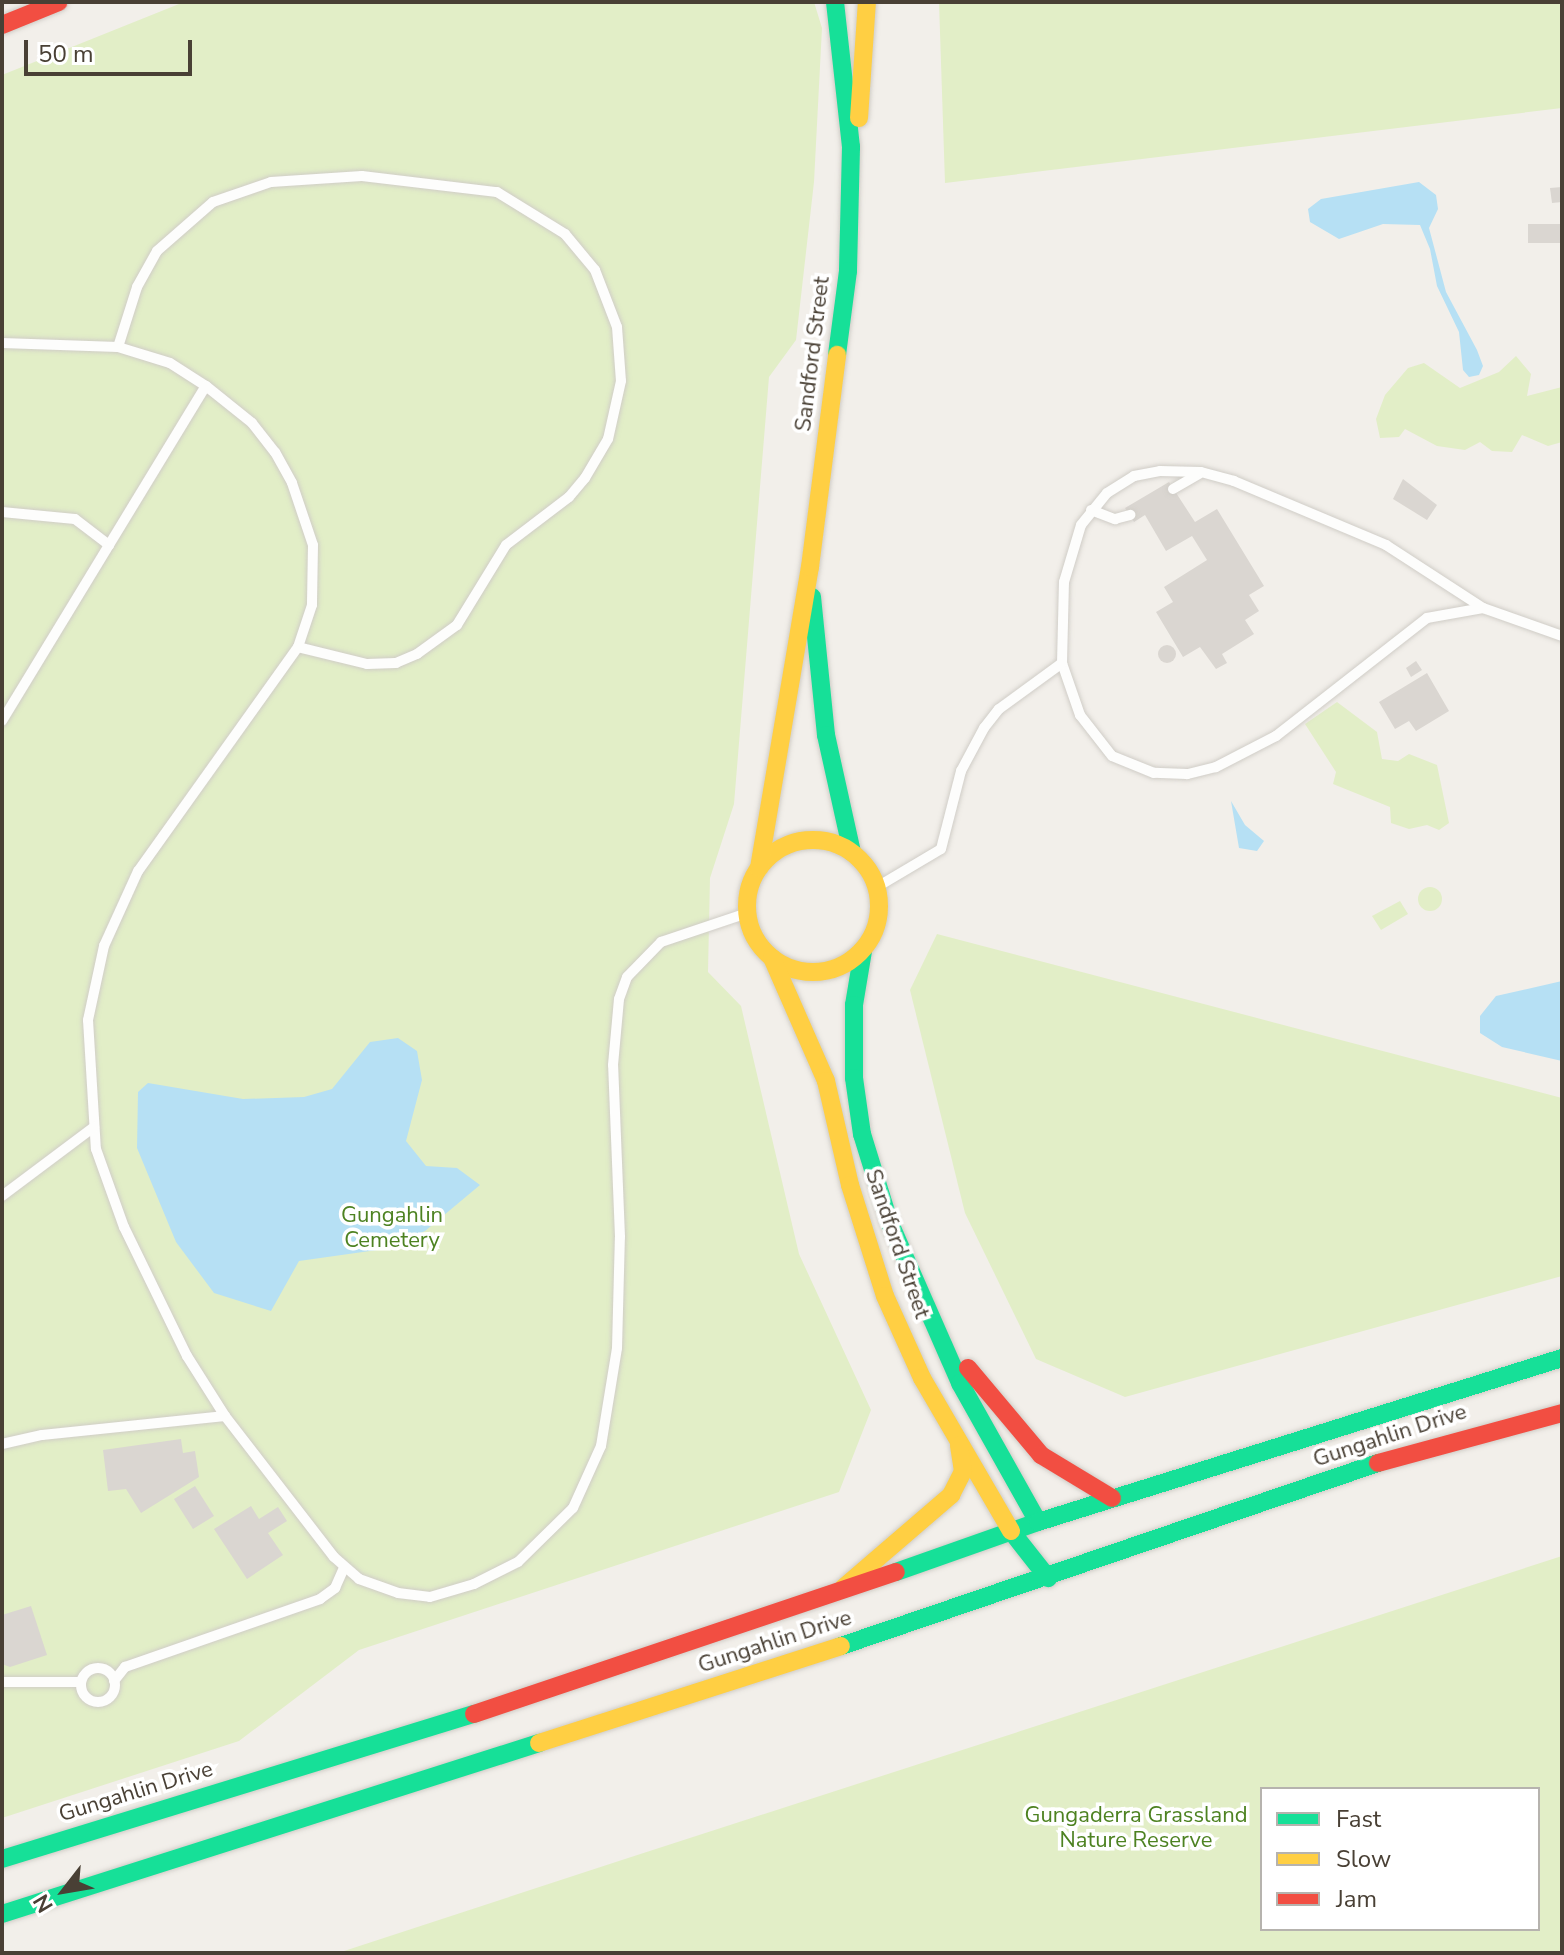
<!DOCTYPE html>
<style>
body{margin:0}
#map{position:relative;width:1564px;height:1955px;overflow:hidden;background:#f2efea;font-family:"Nunito Sans",sans-serif}
div>[style]{position:absolute}
.green>*{inset:0;background:#e2eec7}
.round{border-radius:50%}
.water>*{inset:0;background:#b6e0f4}
.building>*{inset:0;background:#dad6d1}
.roads{filter:drop-shadow(0 0 2px #d0cdc7) drop-shadow(0 0 2px #d0cdc7)}
.lane>*{height:10px;margin:-5px;padding:0 5px;transform-origin:5px;border-radius:5px;background:#fdfdfc}
.lane>.ring{margin:-5px;padding:0;box-sizing:content-box;background:none;border:10px solid #fdfdfc;border-radius:50%}
.fast>*{height:18px;margin:-9px;padding:0 9px;transform-origin:9px;border-radius:9px;background:#16e098}
.slow>*{height:18px;margin:-9px;padding:0 9px;transform-origin:9px;border-radius:9px;background:#ffcf43}
.slow>.ring{margin:-9px;padding:0;box-sizing:content-box;background:none;border:18px solid #ffcf43;border-radius:50%}
.jam>*{height:18px;margin:-9px;padding:0 9px;transform-origin:9px;border-radius:9px;background:#f24e42}
span{translate:-50% -50%;white-space:nowrap;text-align:center;line-height:1.15;-webkit-text-stroke:7px #fff;paint-order:stroke}
.street-label{font-size:22px;color:#494035}
.park-label{font-size:22px;color:#4d8221}
.frame{position:absolute;inset:0;border:4px solid #494035;pointer-events:none}
.legend{position:absolute;left:1260px;top:1787px;width:280px;height:144px;box-sizing:border-box;background:#fff;border:2px solid #b6b3ae;margin:0;padding:10px 14px;list-style:none;font-size:24px;color:#494035}
.legend li{display:flex;align-items:center;gap:16px;height:40px}
.legend b{width:40px;border:2px solid #b6b3ae}
.north{position:absolute;left:24px;top:1851px;width:80px;height:80px;-webkit-text-stroke:6px #fff;paint-order:stroke;rotate:239deg;font-size:22px;font-weight:700;line-height:32px;text-align:center;color:#494035}
.north::after{content:'';display:block;margin:auto;width:28px;height:36px;background:#494035;clip-path:polygon(50% 0,100% 100%,50% 72%,0 100%)}
.scale{position:absolute;left:24px;top:40px;width:168px;height:36px;box-sizing:border-box;border:4px solid #494035;border-top:0;padding-left:10px;font-size:24px;line-height:28px;white-space:nowrap;color:#494035;-webkit-text-stroke:6px #fff;paint-order:stroke}
</style>
<div id="map">
<div class="green">
<div style="clip-path:polygon(184px 2px,814px 2px,822px 28px,814px 182px,796px 340px,769px 377px,734px 804px,710px 878px,708px 972px,741px 1006px,799px 1254px,871px 1410px,839px 1492px,359px 1650px,239px 1741px,2px 1818px,2px 75px)"></div>
<div style="clip-path:polygon(939px 2px,1562px 2px,1562px 108px,945px 183px)"></div>
<div style="clip-path:polygon(1516px 356px,1531px 374px,1527px 396px,1562px 387px,1562px 442px,1548px 446px,1522px 435px,1512px 452px,1492px 451px,1480px 442px,1465px 450px,1437px 446px,1405px 429px,1399px 437px,1380px 438px,1376px 419px,1385px 395px,1408px 368px,1424px 363px,1460px 388px,1499px 372px)"></div>
<div style="clip-path:polygon(1337px 702px,1377px 732px,1382px 759px,1398px 761px,1409px 754px,1437px 765px,1449px 823px,1439px 830px,1427px 825px,1409px 829px,1391px 823px,1390px 807px,1333px 784px,1336px 772px,1305px 724px)"></div>
<div class="round" style="left:1418px;top:887px;width:24px;height:24px"></div>
<div style="clip-path:polygon(1400px 901px,1408px 914px,1381px 930px,1372px 916px)"></div>
<div style="clip-path:polygon(937px 934px,1562px 1098px,1562px 1276px,1125px 1397px,1036px 1359px,965px 1213px,910px 990px)"></div>
<div style="clip-path:polygon(evenodd,1562px 1556px,1562px 1953px,338px 1953px,625px 1859px,1562px 1556px,1262px 1789px,1538px 1789px,1538px 1929px,1262px 1929px,1262px 1789px)"></div>
</div>
<div class="water">
<div style="clip-path:polygon(1419px 182px,1436px 195px,1438px 209px,1429px 228px,1446px 292px,1477px 350px,1483px 366px,1479px 375px,1469px 377px,1463px 370px,1459px 332px,1437px 286px,1430px 249px,1420px 225px,1383px 224px,1339px 239px,1310px 222px,1308px 209px,1321px 199px)"></div>
<div style="clip-path:polygon(1231px 801px,1245px 825px,1264px 841px,1257px 851px,1239px 848px)"></div>
<div style="clip-path:polygon(1562px 981px,1562px 1061px,1502px 1047px,1480px 1033px,1480px 1016px,1496px 996px)"></div>
<div style="clip-path:polygon(398px 1038px,417px 1051px,422px 1080px,406px 1141px,426px 1166px,457px 1168px,480px 1185px,425px 1231px,384px 1249px,299px 1261px,271px 1311px,214px 1293px,176px 1242px,137px 1148px,138px 1092px,148px 1083px,243px 1099px,304px 1097px,332px 1089px,370px 1042px)"></div>
</div>
<div class="building">
<div style="clip-path:polygon(1562px 187px,1562px 202px,1552px 203px,1550px 188px)"></div>
<div style="clip-path:polygon(1528px 224px,1562px 224px,1562px 243px,1528px 243px)"></div>
<div style="clip-path:polygon(1403px 479px,1437px 505px,1427px 520px,1393px 499px)"></div>
<div style="clip-path:polygon(1169px 482px,1195px 522px,1217px 509px,1264px 586px,1249px 595px,1259px 611px,1245px 620px,1254px 634px,1222px 654px,1227px 663px,1216px 669px,1200px 647px,1183px 657px,1156px 612px,1173px 602px,1164px 587px,1207px 560px,1192px 536px,1166px 551px,1145px 515px,1134px 522px,1125px 508px)"></div>
<div class="round" style="left:1158px;top:645px;width:18px;height:18px"></div>
<div style="clip-path:polygon(1416px 661px,1422px 670px,1411px 677px,1406px 668px)"></div>
<div style="clip-path:polygon(1427px 673px,1449px 711px,1416px 731px,1409px 721px,1395px 729px,1379px 702px)"></div>
<div style="clip-path:polygon(181px 1439px,183px 1453px,195px 1451px,199px 1477px,141px 1513px,126px 1489px,108px 1491px,103px 1450px)"></div>
<div style="clip-path:polygon(195px 1486px,214px 1516px,193px 1529px,174px 1499px)"></div>
<div style="clip-path:polygon(251px 1506px,259px 1519px,278px 1507px,287px 1521px,268px 1533px,283px 1555px,247px 1579px,214px 1529px)"></div>
<div style="clip-path:polygon(31px 1606px,47px 1655px,10px 1667px,2px 1664px,2px 1615px)"></div>
</div>
<div class="roads">
<div class="lane">
<div style="left:2px;top:343px;width:116px;rotate:2deg"></div>
<div style="left:118px;top:347px;width:54px;rotate:17.1deg"></div>
<div style="left:170px;top:363px;width:43px;rotate:32.6deg"></div>
<div style="left:206px;top:386px;width:59px;rotate:38.8deg"></div>
<div style="left:252px;top:423px;width:37px;rotate:52deg"></div>
<div style="left:275px;top:452px;width:35px;rotate:61deg"></div>
<div style="left:292px;top:483px;width:65px;rotate:71.3deg"></div>
<div style="left:313px;top:545px;width:60px;rotate:91deg"></div>
<div style="left:312px;top:605px;width:44px;rotate:108.4deg"></div>
<div style="left:298px;top:647px;width:275px;rotate:125.5deg"></div>
<div style="left:138px;top:871px;width:82px;rotate:114.4deg"></div>
<div style="left:104px;top:946px;width:76px;rotate:102.2deg"></div>
<div style="left:88px;top:1020px;width:129px;rotate:86.5deg"></div>
<div style="left:96px;top:1149px;width:83px;rotate:70.3deg"></div>
<div style="left:124px;top:1227px;width:144px;rotate:64deg"></div>
<div style="left:187px;top:1356px;width:71px;rotate:57.7deg"></div>
<div style="left:118px;top:347px;width:63px;rotate:-72.4deg"></div>
<div style="left:137px;top:287px;width:41px;rotate:-60.9deg"></div>
<div style="left:157px;top:251px;width:74px;rotate:-41.2deg"></div>
<div style="left:213px;top:202px;width:61px;rotate:-19deg"></div>
<div style="left:271px;top:182px;width:91px;rotate:-3.8deg"></div>
<div style="left:362px;top:176px;width:136px;rotate:6.8deg"></div>
<div style="left:497px;top:192px;width:80px;rotate:31.7deg"></div>
<div style="left:565px;top:234px;width:47px;rotate:50.2deg"></div>
<div style="left:595px;top:270px;width:61px;rotate:68.9deg"></div>
<div style="left:617px;top:327px;width:54px;rotate:85.8deg"></div>
<div style="left:621px;top:381px;width:59px;rotate:102.6deg"></div>
<div style="left:608px;top:439px;width:45px;rotate:120.5deg"></div>
<div style="left:585px;top:478px;width:25px;rotate:130deg"></div>
<div style="left:569px;top:497px;width:79px;rotate:142.7deg"></div>
<div style="left:506px;top:545px;width:94px;rotate:121.5deg"></div>
<div style="left:457px;top:625px;width:49px;rotate:144.1deg"></div>
<div style="left:417px;top:654px;width:23px;rotate:157deg"></div>
<div style="left:396px;top:663px;width:29px;rotate:178deg"></div>
<div style="left:367px;top:664px;width:71px;rotate:-166.2deg"></div>
<div style="left:1173px;top:489px;width:30px;rotate:-30deg"></div>
<div style="left:1091px;top:510px;width:26px;rotate:21deg"></div>
<div style="left:1115px;top:519px;width:16px;rotate:-15deg"></div>
<div style="left:2px;top:512px;width:73px;rotate:5.5deg"></div>
<div style="left:75px;top:519px;width:43px;rotate:37.4deg"></div>
<div style="left:1483px;top:608px;width:57px;rotate:169.9deg"></div>
<div style="left:1427px;top:618px;width:192px;rotate:142deg"></div>
<div style="left:1276px;top:736px;width:68px;rotate:152.7deg"></div>
<div style="left:1216px;top:767px;width:30px;rotate:166deg"></div>
<div style="left:1187px;top:774px;width:33px;rotate:-178deg"></div>
<div style="left:1154px;top:773px;width:45px;rotate:-158deg"></div>
<div style="left:1112px;top:756px;width:52px;rotate:-128deg"></div>
<div style="left:1080px;top:715px;width:55px;rotate:-109.1deg"></div>
<div style="left:1062px;top:663px;width:81px;rotate:-88.6deg"></div>
<div style="left:1064px;top:582px;width:59px;rotate:-73.4deg"></div>
<div style="left:1081px;top:525px;width:41px;rotate:-50.9deg"></div>
<div style="left:1107px;top:493px;width:32px;rotate:-32deg"></div>
<div style="left:1134px;top:476px;width:26px;rotate:-11deg"></div>
<div style="left:1160px;top:471px;width:41px;rotate:1.4deg"></div>
<div style="left:1201px;top:472px;width:34px;rotate:15deg"></div>
<div style="left:1234px;top:481px;width:165px;rotate:22.8deg"></div>
<div style="left:1386px;top:545px;width:116px;rotate:33deg"></div>
<div style="left:1483px;top:608px;width:84px;rotate:19.5deg"></div>
<div style="left:2px;top:721px;width:392px;rotate:-58.7deg"></div>
<div style="left:877px;top:887px;width:74px;rotate:-30.7deg"></div>
<div style="left:941px;top:849px;width:81px;rotate:-75.6deg"></div>
<div style="left:961px;top:771px;width:49px;rotate:-61.9deg"></div>
<div style="left:984px;top:728px;width:24px;rotate:-52deg"></div>
<div style="left:999px;top:709px;width:78px;rotate:-36.1deg"></div>
<div style="left:2px;top:1196px;width:115px;rotate:-36.9deg"></div>
<div style="left:2px;top:1444px;width:41px;rotate:-12.7deg"></div>
<div style="left:42px;top:1435px;width:184px;rotate:-5.9deg"></div>
<div style="left:225px;top:1416px;width:178px;rotate:52.3deg"></div>
<div style="left:334px;top:1557px;width:33px;rotate:41deg"></div>
<div style="left:359px;top:1579px;width:41px;rotate:19.7deg"></div>
<div style="left:398px;top:1593px;width:32px;rotate:7deg"></div>
<div style="left:430px;top:1597px;width:46px;rotate:-16.5deg"></div>
<div style="left:474px;top:1584px;width:49px;rotate:-26.6deg"></div>
<div style="left:518px;top:1562px;width:77px;rotate:-44.5deg"></div>
<div style="left:573px;top:1508px;width:68px;rotate:-65.7deg"></div>
<div style="left:601px;top:1446px;width:99px;rotate:-80.7deg"></div>
<div style="left:617px;top:1348px;width:111px;rotate:-88.5deg"></div>
<div style="left:620px;top:1237px;width:172px;rotate:-92.3deg"></div>
<div style="left:613px;top:1065px;width:66px;rotate:-84.8deg"></div>
<div style="left:619px;top:999px;width:23px;rotate:-70deg"></div>
<div style="left:627px;top:977px;width:49px;rotate:-45.8deg"></div>
<div style="left:661px;top:942px;width:91px;rotate:-18.6deg"></div>
<div class="ring" style="left:81px;top:1668px;width:24px;height:24px"></div>
<div style="left:114px;top:1681px;width:18px;rotate:-52deg"></div>
<div style="left:125px;top:1667px;width:207px;rotate:-19.2deg"></div>
<div style="left:320px;top:1599px;width:19px;rotate:-36deg"></div>
<div style="left:335px;top:1588px;width:22px;rotate:-66deg"></div>
<div style="left:2px;top:1682px;width:79px"></div>
</div>
<div class="fast">
<div style="left:835px;top:2px;width:146px;rotate:83.7deg"></div>
<div style="left:851px;top:147px;width:124px;rotate:91.4deg"></div>
<div style="left:848px;top:271px;width:85px;rotate:97.5deg"></div>
<div style="left:812px;top:597px;width:139px;rotate:84.2deg"></div>
<div style="left:826px;top:735px;width:120px;rotate:77.5deg"></div>
<div style="left:863px;top:951px;width:55px;rotate:99.5deg"></div>
<div style="left:854px;top:1005px;width:73px;rotate:90deg"></div>
<div style="left:854px;top:1078px;width:57px;rotate:81.9deg"></div>
<div style="left:862px;top:1134px;width:91px;rotate:72.8deg"></div>
<div style="left:889px;top:1221px;width:177px;rotate:66.3deg"></div>
<div style="left:960px;top:1383px;width:159px;rotate:60.7deg"></div>
<div style="left:1011px;top:1531px;width:60px;rotate:51.8deg"></div>
<div style="left:896px;top:1572px;width:151px;rotate:-19.4deg"></div>
<div style="left:1038px;top:1522px;width:549px;rotate:-17.38deg"></div>
<div style="left:841px;top:1646px;width:567px;rotate:-18.82deg"></div>
<div style="left:2px;top:1859px;width:494px;rotate:-17.1deg"></div>
<div style="left:2px;top:1914px;width:564px;rotate:-17.66deg"></div>
</div>
<div class="slow">
<div style="left:859px;top:118px;width:116px;rotate:-86.1deg"></div>
<div class="ring" style="left:747px;top:840px;width:114px;height:114px"></div>
<div style="left:759px;top:868px;width:305px;rotate:-80.4deg"></div>
<div style="left:810px;top:567px;width:214px;rotate:-82.7deg"></div>
<div style="left:772px;top:958px;width:134px;rotate:66.3deg"></div>
<div style="left:826px;top:1081px;width:107px;rotate:77deg"></div>
<div style="left:850px;top:1185px;width:116px;rotate:72.5deg"></div>
<div style="left:885px;top:1296px;width:90px;rotate:65.7deg"></div>
<div style="left:922px;top:1378px;width:177px;rotate:59.8deg"></div>
<div style="left:843px;top:1588px;width:143px;rotate:-40.7deg"></div>
<div style="left:951px;top:1495px;width:27px;rotate:-63deg"></div>
<div style="left:963px;top:1471px;width:26px;rotate:-99deg"></div>
<div style="left:539px;top:1743px;width:317px;rotate:-17.8deg"></div>
</div>
<div class="jam">
<div style="left:2px;top:25px;width:61px;rotate:-22deg"></div>
<div style="left:968px;top:1368px;width:114px;rotate:50deg"></div>
<div style="left:1041px;top:1455px;width:83px;rotate:31.2deg"></div>
<div style="left:1378px;top:1463px;width:191px;rotate:-15.2deg"></div>
<div style="left:474px;top:1714px;width:445px;rotate:-18.6deg"></div>
</div>
</div>
<div class="street-label">
<span style="left:813px;top:354px;rotate:-83deg">Sandford Street</span>
<span style="left:897px;top:1244px;rotate:71deg">Sandford Street</span>
<span style="left:1390px;top:1436px;rotate:-18deg">Gungahlin Drive</span>
<span style="left:775px;top:1642px;rotate:-18deg">Gungahlin Drive</span>
<span style="left:136px;top:1792px;rotate:-17deg">Gungahlin Drive</span>
</div>
<div class="park-label">
<span style="left:392px;top:1228px">Gungahlin<br>Cemetery</span>
<span style="left:1136px;top:1828px">Gungaderra Grassland<br>Nature Reserve</span>
</div>
<div class="frame"></div>
<ul class="legend">
<li><b style="height:10px;background:#16e098"></b>Fast</li>
<li><b style="height:10px;background:#ffcf43"></b>Slow</li>
<li><b style="height:10px;background:#f24e42"></b>Jam</li>
</ul>
<div class="north">N</div>
<div class="scale">50 m</div>
</div>
